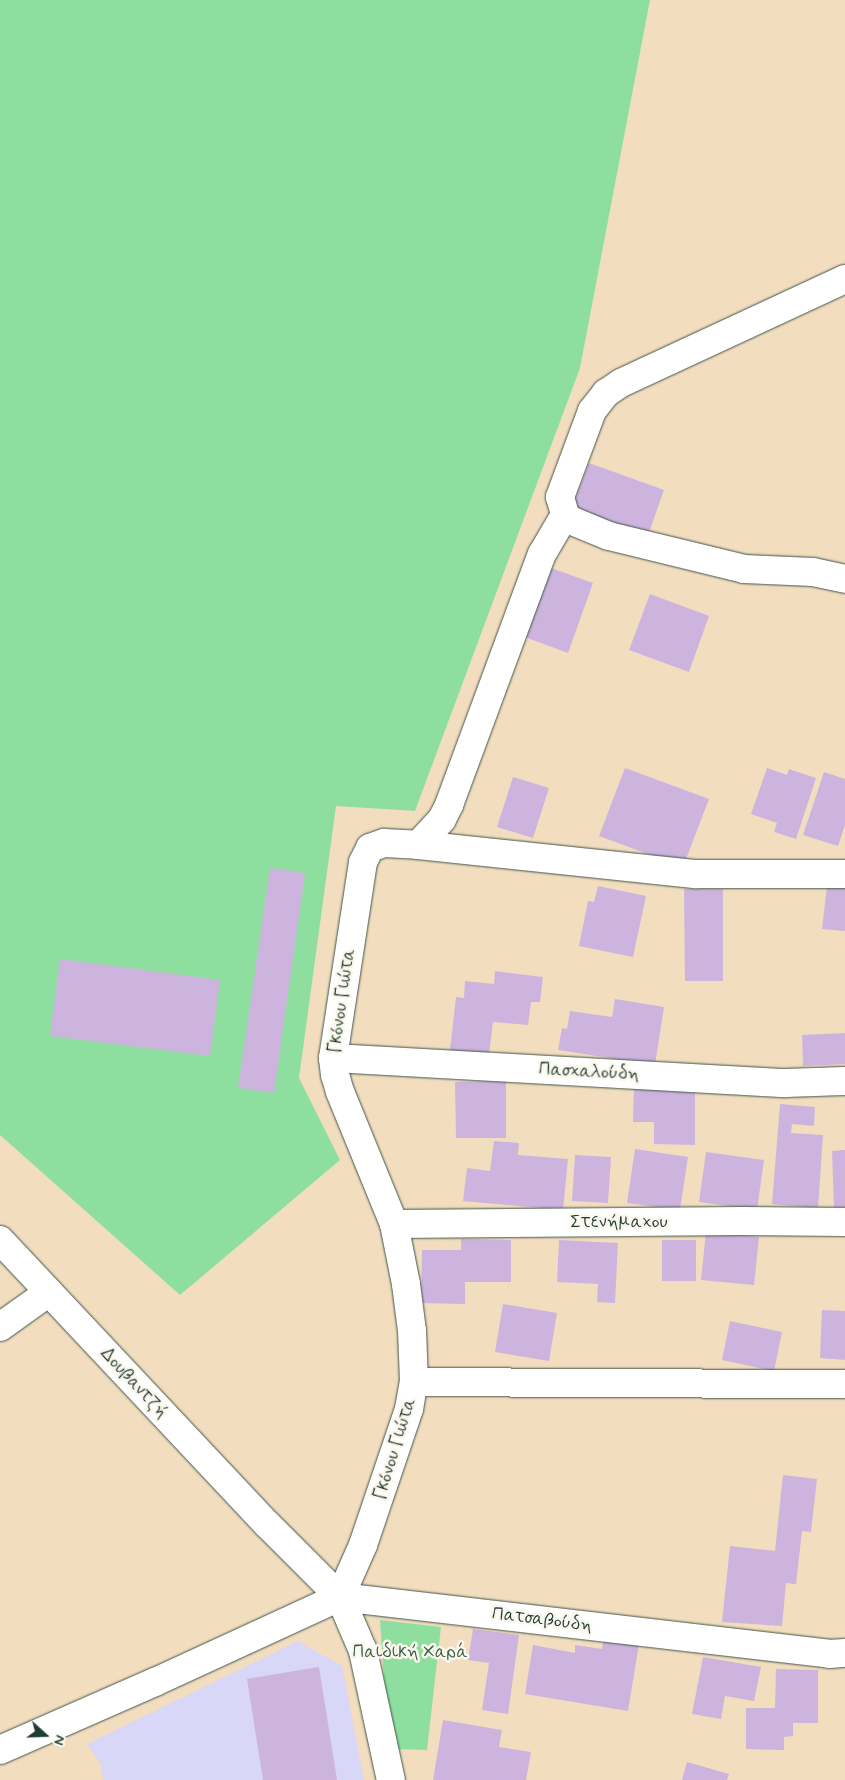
<!DOCTYPE html>
<meta charset="utf-8">
<style>
body{margin:0}
#map{position:relative;width:845px;height:1780px;overflow:hidden;background:#f3ddbf;font-family:Mynerve,sans-serif}
div>[style]{position:absolute}
.built>*{inset:0;background:#d8d7f8}
.green>*{inset:0;background:#8edf9f}
.building>*{inset:0;background:#cdb4de}
.roads{filter:drop-shadow(0 0 1px #3f5549) drop-shadow(0 0 1px #3f5549)}
.minor>*{height:28px;margin:-14px;padding:0 14px;transform-origin:14px;border-radius:14px;background:#fff}
span{translate:-50% -50%;white-space:nowrap;text-align:center;line-height:1.15;-webkit-text-stroke:5px #fbf7ec;paint-order:stroke}
.street-label{font-size:18px;color:#1f3d34}
.park-label{font-size:18px;color:#355d49}
.north{position:absolute;left:20px;top:1710px;width:50px;height:50px;-webkit-text-stroke:4px #fbf7ec;paint-order:stroke;rotate:110deg;font-size:14px;font-weight:700;line-height:20px;text-align:center;color:#1f3d34}
.north::after{content:'';display:block;margin:auto;width:18px;height:22px;background:#1f3d34;clip-path:polygon(50% 0,100% 100%,50% 72%,0 100%)}
</style>
<div id="map">
<div class="built">
<div style="clip-path:polygon(298px 1641px,342px 1666px,364px 1780px,103px 1780px,101px 1764px,87px 1744px)"></div>
</div>
<div class="green">
<div style="clip-path:polygon(0 0,650px 0,580px 368px,415px 811px,336px 806px,299px 1078px,340px 1160px,180px 1295px,0 1135px)"></div>
<div style="clip-path:polygon(380px 1620px,441px 1627px,427px 1750px,389px 1749px)"></div>
</div>
<div class="building">
<div style="clip-path:polygon(589px 463px,664px 490px,647px 538px,571px 510px)"></div>
<div style="clip-path:polygon(548px 567px,593px 583px,568px 653px,522px 636px)"></div>
<div style="clip-path:polygon(650px 594px,709px 616px,689px 672px,629px 650px)"></div>
<div style="clip-path:polygon(625px 768px,709px 799px,683px 867px,599px 836px)"></div>
<div style="clip-path:polygon(767px 768px,787px 775px,789px 769px,816px 778px,796px 839px,774px 832px,777px 823px,751px 814px)"></div>
<div style="clip-path:polygon(824px 772px,845px 779px,845px 825px,838px 846px,803px 835px)"></div>
<div style="clip-path:polygon(513px 777px,549px 788px,533px 838px,497px 827px)"></div>
<div style="clip-path:polygon(270px 868px,305px 873px,274px 1093px,238px 1088px)"></div>
<div style="clip-path:polygon(828px 878px,845px 880px,845px 931px,822px 929px)"></div>
<div style="clip-path:polygon(598px 886px,646px 896px,633px 957px,579px 946px,588px 901px,594px 902px)"></div>
<div style="clip-path:polygon(684px 889px,723px 889px,723px 981px,685px 981px)"></div>
<div style="clip-path:polygon(60px 959px,220px 980px,210px 1056px,50px 1036px)"></div>
<div style="clip-path:polygon(495px 971px,543px 977px,540px 1002px,531px 1002px,528px 1025px,493px 1022px,489px 1054px,450px 1050px,456px 997px,464px 998px,465px 981px,494px 984px)"></div>
<div style="clip-path:polygon(615px 999px,664px 1007px,655px 1065px,558px 1050px,562px 1028px,567px 1029px,570px 1011px,612px 1017px)"></div>
<div style="clip-path:polygon(845px 1033px,845px 1064px,803px 1066px,802px 1035px)"></div>
<div style="clip-path:polygon(506px 1081px,506px 1138px,456px 1138px,455px 1082px)"></div>
<div style="clip-path:polygon(634px 1086px,695px 1087px,695px 1145px,654px 1144px,654px 1122px,633px 1122px)"></div>
<div style="clip-path:polygon(780px 1104px,815px 1107px,814px 1126px,792px 1124px,791px 1133px,823px 1135px,818px 1208px,772px 1204px)"></div>
<div style="clip-path:polygon(494px 1141px,519px 1143px,518px 1155px,568px 1159px,563px 1210px,463px 1201px,467px 1168px,490px 1171px)"></div>
<div style="clip-path:polygon(635px 1149px,688px 1157px,680px 1210px,627px 1203px)"></div>
<div style="clip-path:polygon(845px 1150px,845px 1207px,834px 1207px,832px 1151px)"></div>
<div style="clip-path:polygon(706px 1152px,764px 1160px,757px 1210px,699px 1202px)"></div>
<div style="clip-path:polygon(575px 1155px,611px 1157px,608px 1203px,572px 1201px)"></div>
<div style="clip-path:polygon(706px 1232px,759px 1237px,754px 1285px,701px 1280px)"></div>
<div style="clip-path:polygon(461px 1239px,511px 1240px,511px 1282px,465px 1282px,465px 1304px,421px 1303px,422px 1250px,461px 1250px)"></div>
<div style="clip-path:polygon(559px 1240px,618px 1243px,615px 1303px,597px 1302px,598px 1284px,557px 1282px)"></div>
<div style="clip-path:polygon(662px 1240px,696px 1240px,696px 1281px,662px 1281px)"></div>
<div style="clip-path:polygon(503px 1304px,557px 1313px,549px 1361px,495px 1352px)"></div>
<div style="clip-path:polygon(822px 1310px,845px 1311px,845px 1360px,820px 1358px)"></div>
<div style="clip-path:polygon(730px 1321px,782px 1332px,774px 1371px,722px 1360px)"></div>
<div style="clip-path:polygon(783px 1475px,817px 1479px,811px 1532px,802px 1531px,796px 1584px,786px 1583px,782px 1626px,722px 1622px,730px 1546px,775px 1551px)"></div>
<div style="clip-path:polygon(473px 1629px,519px 1635px,508px 1714px,482px 1710px,489px 1663px,468px 1660px)"></div>
<div style="clip-path:polygon(604px 1638px,639px 1644px,628px 1711px,525px 1694px,533px 1645px,575px 1653px,575px 1645px,602px 1649px)"></div>
<div style="clip-path:polygon(703px 1657px,761px 1667px,754px 1701px,725px 1696px,721px 1719px,692px 1714px)"></div>
<div style="clip-path:polygon(319px 1667px,337px 1780px,263px 1780px,247px 1679px)"></div>
<div style="clip-path:polygon(776px 1669px,818px 1670px,818px 1723px,793px 1723px,793px 1736px,784px 1737px,784px 1750px,746px 1749px,746px 1708px,775px 1708px)"></div>
<div style="clip-path:polygon(443px 1720px,502px 1730px,499px 1747px,531px 1752px,526px 1780px,433px 1780px)"></div>
<div style="clip-path:polygon(687px 1762px,729px 1774px,727px 1780px,682px 1780px)"></div>
</div>
<div class="roads">
<div class="minor">
<div style="left:845px;top:279px;width:247px;rotate:155.1deg"></div>
<div style="left:621px;top:383px;width:18px;rotate:146deg"></div>
<div style="left:606px;top:393px;width:23px;rotate:128deg"></div>
<div style="left:592px;top:411px;width:92px;rotate:110.4deg"></div>
<div style="left:560px;top:497px;width:19px;rotate:74deg"></div>
<div style="left:565px;top:515px;width:7px;rotate:45deg"></div>
<div style="left:570px;top:520px;width:42px;rotate:22.3deg"></div>
<div style="left:609px;top:536px;width:139px;rotate:13.7deg"></div>
<div style="left:744px;top:569px;width:69px;rotate:2.5deg"></div>
<div style="left:813px;top:572px;width:33px;rotate:12deg"></div>
<div style="left:418px;top:845px;width:35px;rotate:-47deg"></div>
<div style="left:442px;top:819px;width:16px;rotate:-63deg"></div>
<div style="left:449px;top:805px;width:268px;rotate:-69.7deg"></div>
<div style="left:542px;top:554px;width:45px;rotate:-59.5deg"></div>
<div style="left:333px;top:1058px;width:453px;rotate:3.2deg"></div>
<div style="left:785px;top:1083px;width:60px;rotate:-1.9deg"></div>
<div style="left:394px;top:1224px;width:349px;rotate:-0.5deg"></div>
<div style="left:743px;top:1221px;width:102px;rotate:0.6deg"></div>
<div style="left:0;top:1240px;width:391px;rotate:46.8deg"></div>
<div style="left:268px;top:1525px;width:102px;rotate:45deg"></div>
<div style="left:340px;top:1597px;width:492px;rotate:6.6deg"></div>
<div style="left:829px;top:1654px;width:16px;rotate:-4deg"></div>
<div style="left:0;top:1327px;width:60px;rotate:-35.5deg"></div>
<div style="left:414px;top:1382px;width:431px;rotate:0.3deg"></div>
<div style="left:340px;top:1597px;width:59px;rotate:66.9deg"></div>
<div style="left:363px;top:1651px;width:132px;rotate:77.8deg"></div>
<div style="left:0;top:1750px;width:169px;rotate:-23.7deg"></div>
<div style="left:155px;top:1682px;width:204px;rotate:-24.7deg"></div>
<div style="left:340px;top:1597px;width:57px;rotate:-66.1deg"></div>
<div style="left:363px;top:1545px;width:144px;rotate:-71.3deg"></div>
<div style="left:409px;top:1409px;width:27px;rotate:-80deg"></div>
<div style="left:414px;top:1382px;width:51px;rotate:-92.2deg"></div>
<div style="left:412px;top:1331px;width:47px;rotate:-97.3deg"></div>
<div style="left:406px;top:1284px;width:61px;rotate:-101.3deg"></div>
<div style="left:394px;top:1224px;width:143px;rotate:-112.2deg"></div>
<div style="left:340px;top:1092px;width:18px;rotate:-106deg"></div>
<div style="left:335px;top:1075px;width:17px;rotate:-97deg"></div>
<div style="left:333px;top:1058px;width:198px;rotate:-81.3deg"></div>
<div style="left:363px;top:862px;width:16px;rotate:-63deg"></div>
<div style="left:370px;top:848px;width:15px;rotate:-20deg"></div>
<div style="left:384px;top:843px;width:34px;rotate:3deg"></div>
<div style="left:418px;top:845px;width:280px;rotate:6deg"></div>
<div style="left:696px;top:874px;width:149px"></div>
</div>
</div>
<div class="street-label">
<span style="left:342px;top:1001px;rotate:-82deg">Γκόνου Γιώτα</span>
<span style="left:589px;top:1072px;rotate:3deg">Πασχαλούδη</span>
<span style="left:619px;top:1222px">Στενήμαχου</span>
<span style="left:134px;top:1383px;rotate:47deg">Δουβαντζή</span>
<span style="left:395px;top:1449px;rotate:-73deg">Γκόνου Γιώτα</span>
<span style="left:542px;top:1620px;rotate:7deg">Πατσαβούδη</span>
</div>
<div class="park-label">
<span style="left:410px;top:1652px">Παιδική Χαρά</span>
</div>
<div class="north">N</div>
</div>
